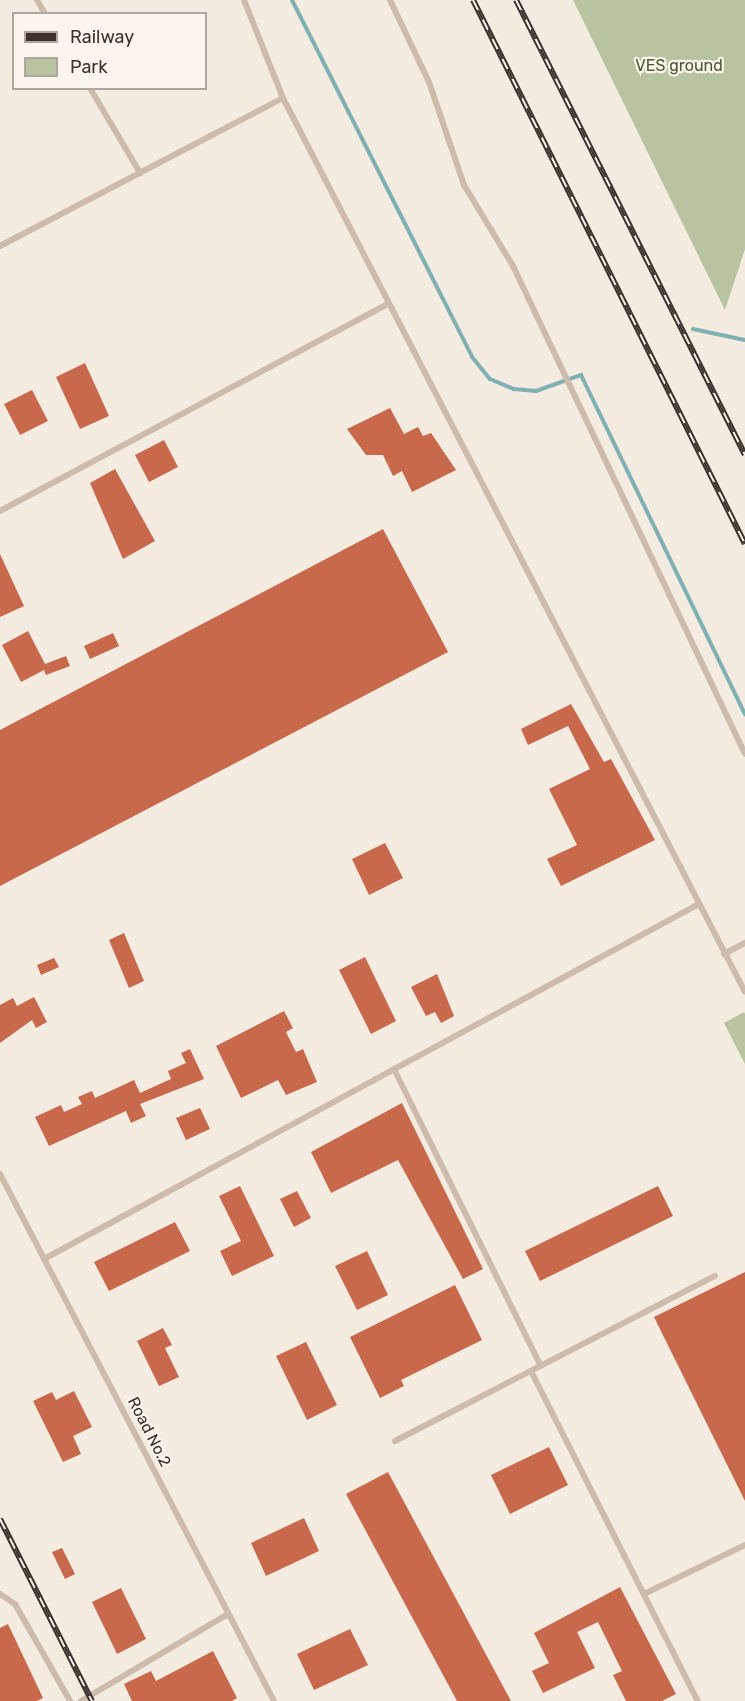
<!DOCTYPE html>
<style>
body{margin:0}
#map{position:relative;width:745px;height:1701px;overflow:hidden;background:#f4ebe1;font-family:Rubik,sans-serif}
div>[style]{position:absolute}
.green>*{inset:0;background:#b8c4a0}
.stream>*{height:4px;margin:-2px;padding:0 2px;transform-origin:2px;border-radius:2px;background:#7fb0b2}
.building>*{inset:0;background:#c8694b}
.service>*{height:6px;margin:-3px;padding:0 3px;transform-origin:3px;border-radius:3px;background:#cdbbac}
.rail>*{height:6px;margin-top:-3px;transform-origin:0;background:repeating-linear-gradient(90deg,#fbf5ee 0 11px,#3b302b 0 22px);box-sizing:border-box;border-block:2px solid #3b302b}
span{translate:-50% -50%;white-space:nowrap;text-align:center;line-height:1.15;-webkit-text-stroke:4.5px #fbf5ee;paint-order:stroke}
.park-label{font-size:16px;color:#4a5a2e}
.street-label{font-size:16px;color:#3b302b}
.legend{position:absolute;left:12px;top:12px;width:195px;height:78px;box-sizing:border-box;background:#fbf5ee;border:2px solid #aea6a0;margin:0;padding:8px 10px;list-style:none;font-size:18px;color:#3b302b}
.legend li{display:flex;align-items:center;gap:12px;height:30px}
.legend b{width:30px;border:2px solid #aea6a0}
</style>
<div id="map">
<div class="green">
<div style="clip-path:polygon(573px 0,745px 0,745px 249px,725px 310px)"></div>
<div style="clip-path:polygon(744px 1012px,745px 1014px,745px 1064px,724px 1023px)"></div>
</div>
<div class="stream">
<div style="left:292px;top:0;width:400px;rotate:63.2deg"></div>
<div style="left:472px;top:357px;width:28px;rotate:51deg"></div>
<div style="left:490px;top:379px;width:26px;rotate:23deg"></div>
<div style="left:514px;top:389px;width:22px;rotate:5deg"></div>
<div style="left:536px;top:391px;width:48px;rotate:-19.6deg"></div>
<div style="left:581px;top:375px;width:377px;rotate:64.2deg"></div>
<div style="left:693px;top:329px;width:53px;rotate:11.9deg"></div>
</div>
<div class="building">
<div style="clip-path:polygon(85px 363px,109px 416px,80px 429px,56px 377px)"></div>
<div style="clip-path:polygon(32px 390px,48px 421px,20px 435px,4px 404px)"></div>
<div style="clip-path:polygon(390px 408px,404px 434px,418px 427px,423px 436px,431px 433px,456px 470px,412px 492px,402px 471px,393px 476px,383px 455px,366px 455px,347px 429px)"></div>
<div style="clip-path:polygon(164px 440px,178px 467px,149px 482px,135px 455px)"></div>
<div style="clip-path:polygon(115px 469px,155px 541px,123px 559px,90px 483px)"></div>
<div style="clip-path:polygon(383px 529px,448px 652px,0 886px,0 730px)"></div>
<div style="clip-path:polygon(0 554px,24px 606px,0 617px)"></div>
<div style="clip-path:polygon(28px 631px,45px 664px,66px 656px,70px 666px,46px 675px,44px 670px,21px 682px,2px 645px)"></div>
<div style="clip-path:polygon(113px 633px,119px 646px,90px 659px,84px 646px)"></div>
<div style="clip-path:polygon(571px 704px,604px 762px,611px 759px,655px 840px,561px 886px,547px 859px,577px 845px,549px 789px,590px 769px,568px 726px,528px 745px,521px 729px)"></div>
<div style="clip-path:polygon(385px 843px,403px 878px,369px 895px,352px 859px)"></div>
<div style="clip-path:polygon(124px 933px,144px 981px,129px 988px,109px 940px)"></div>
<div style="clip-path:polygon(365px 957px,396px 1021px,371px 1034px,339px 970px)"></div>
<div style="clip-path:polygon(54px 958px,59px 967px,41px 975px,37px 965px)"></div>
<div style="clip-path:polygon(437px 974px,454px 1016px,441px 1023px,435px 1012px,426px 1016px,411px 987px)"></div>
<div style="clip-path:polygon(34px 997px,47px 1022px,36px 1028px,32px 1020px,0 1043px,0 1005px,13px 998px,17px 1006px)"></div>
<div style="clip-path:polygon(284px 1011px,293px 1028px,286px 1032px,296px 1052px,303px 1049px,317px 1082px,286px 1095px,278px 1080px,241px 1098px,216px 1046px)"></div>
<div style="clip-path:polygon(190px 1049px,204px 1079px,140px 1104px,146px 1116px,131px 1123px,126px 1111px,49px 1146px,35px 1117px,61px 1105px,64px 1112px,82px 1104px,78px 1097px,92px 1091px,95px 1098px,134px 1080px,140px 1093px,171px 1079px,168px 1071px,186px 1063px,181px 1053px)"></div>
<div style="clip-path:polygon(402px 1103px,483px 1269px,463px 1279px,398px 1160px,331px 1193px,311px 1152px)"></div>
<div style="clip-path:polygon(200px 1108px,210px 1129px,186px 1140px,176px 1118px)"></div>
<div style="clip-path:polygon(240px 1186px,274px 1256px,232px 1276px,220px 1251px,241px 1241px,219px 1196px)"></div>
<div style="clip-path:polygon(658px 1186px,673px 1216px,540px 1281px,525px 1251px)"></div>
<div style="clip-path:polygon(297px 1191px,311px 1218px,294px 1227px,280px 1199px)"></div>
<div style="clip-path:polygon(175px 1222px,190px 1251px,109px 1291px,94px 1262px)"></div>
<div style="clip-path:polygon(367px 1251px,388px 1295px,357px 1310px,335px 1266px)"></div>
<div style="clip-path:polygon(745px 1272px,745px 1501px,654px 1317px)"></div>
<div style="clip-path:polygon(455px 1285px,482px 1340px,401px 1380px,404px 1386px,380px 1398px,350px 1337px)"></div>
<div style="clip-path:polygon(163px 1328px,172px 1345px,165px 1348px,179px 1377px,159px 1386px,137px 1341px)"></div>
<div style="clip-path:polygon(306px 1342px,337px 1405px,307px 1420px,276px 1356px)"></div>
<div style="clip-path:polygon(74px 1391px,92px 1427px,73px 1436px,81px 1454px,63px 1462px,33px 1401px,52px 1392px,56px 1400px)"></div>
<div style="clip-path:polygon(549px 1447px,568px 1485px,510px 1514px,491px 1475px)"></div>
<div style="clip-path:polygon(388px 1472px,511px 1701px,457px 1701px,346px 1494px)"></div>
<div style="clip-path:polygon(304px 1518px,319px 1551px,266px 1576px,251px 1543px)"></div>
<div style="clip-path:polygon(62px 1548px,75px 1574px,65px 1579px,52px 1552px)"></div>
<div style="clip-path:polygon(620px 1587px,676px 1694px,662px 1701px,626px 1701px,613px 1675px,622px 1671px,598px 1622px,577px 1632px,595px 1668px,543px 1693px,532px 1671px,549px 1663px,534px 1633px)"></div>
<div style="clip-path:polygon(121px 1588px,146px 1639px,117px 1654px,92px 1602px)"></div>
<div style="clip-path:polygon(8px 1624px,43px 1698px,37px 1701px,0 1701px,0 1628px)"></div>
<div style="clip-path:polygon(350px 1629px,368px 1665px,314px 1690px,297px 1654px)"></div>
<div style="clip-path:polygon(213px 1651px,237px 1698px,232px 1701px,132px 1701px,124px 1684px,151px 1671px,156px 1681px)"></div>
</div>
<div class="service">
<div style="left:37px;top:0;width:16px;rotate:60deg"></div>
<div style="left:244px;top:0;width:105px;rotate:68.3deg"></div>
<div style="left:283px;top:98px;width:1006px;rotate:62.67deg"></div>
<div style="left:390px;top:0;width:91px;rotate:64.6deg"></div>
<div style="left:429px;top:82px;width:109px;rotate:71.2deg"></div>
<div style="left:464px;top:185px;width:95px;rotate:58.8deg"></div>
<div style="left:513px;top:266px;width:540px;rotate:64.57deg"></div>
<div style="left:90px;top:88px;width:99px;rotate:59.5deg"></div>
<div style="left:0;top:246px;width:319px;rotate:-27.6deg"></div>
<div style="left:0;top:511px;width:440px;rotate:-28.1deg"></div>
<div style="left:724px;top:954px;width:24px;rotate:-28deg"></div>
<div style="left:394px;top:1069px;width:331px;rotate:63.7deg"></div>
<div style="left:0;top:1174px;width:594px;rotate:62.53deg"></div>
<div style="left:44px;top:1259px;width:743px;rotate:-28.46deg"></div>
<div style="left:531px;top:1371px;width:370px;rotate:63.2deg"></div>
<div style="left:395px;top:1441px;width:360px;rotate:-27.3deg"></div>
<div style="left:0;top:1594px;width:18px;rotate:34deg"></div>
<div style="left:15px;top:1604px;width:112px;rotate:60.4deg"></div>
<div style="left:644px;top:1594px;width:112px;rotate:-25.9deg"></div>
<div style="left:81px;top:1701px;width:171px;rotate:-30.6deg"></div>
</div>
<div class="rail">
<div style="left:473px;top:0;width:608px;rotate:63.43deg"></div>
<div style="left:516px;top:0;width:509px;rotate:63.28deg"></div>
<div style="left:0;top:1519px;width:204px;rotate:63.2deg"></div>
</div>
<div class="park-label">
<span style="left:679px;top:66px">VES ground</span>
</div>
<div class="street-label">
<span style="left:149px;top:1432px;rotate:63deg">Road No.2</span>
</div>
<ul class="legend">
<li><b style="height:8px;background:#3b302b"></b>Railway</li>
<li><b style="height:16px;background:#b8c4a0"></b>Park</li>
</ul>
</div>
